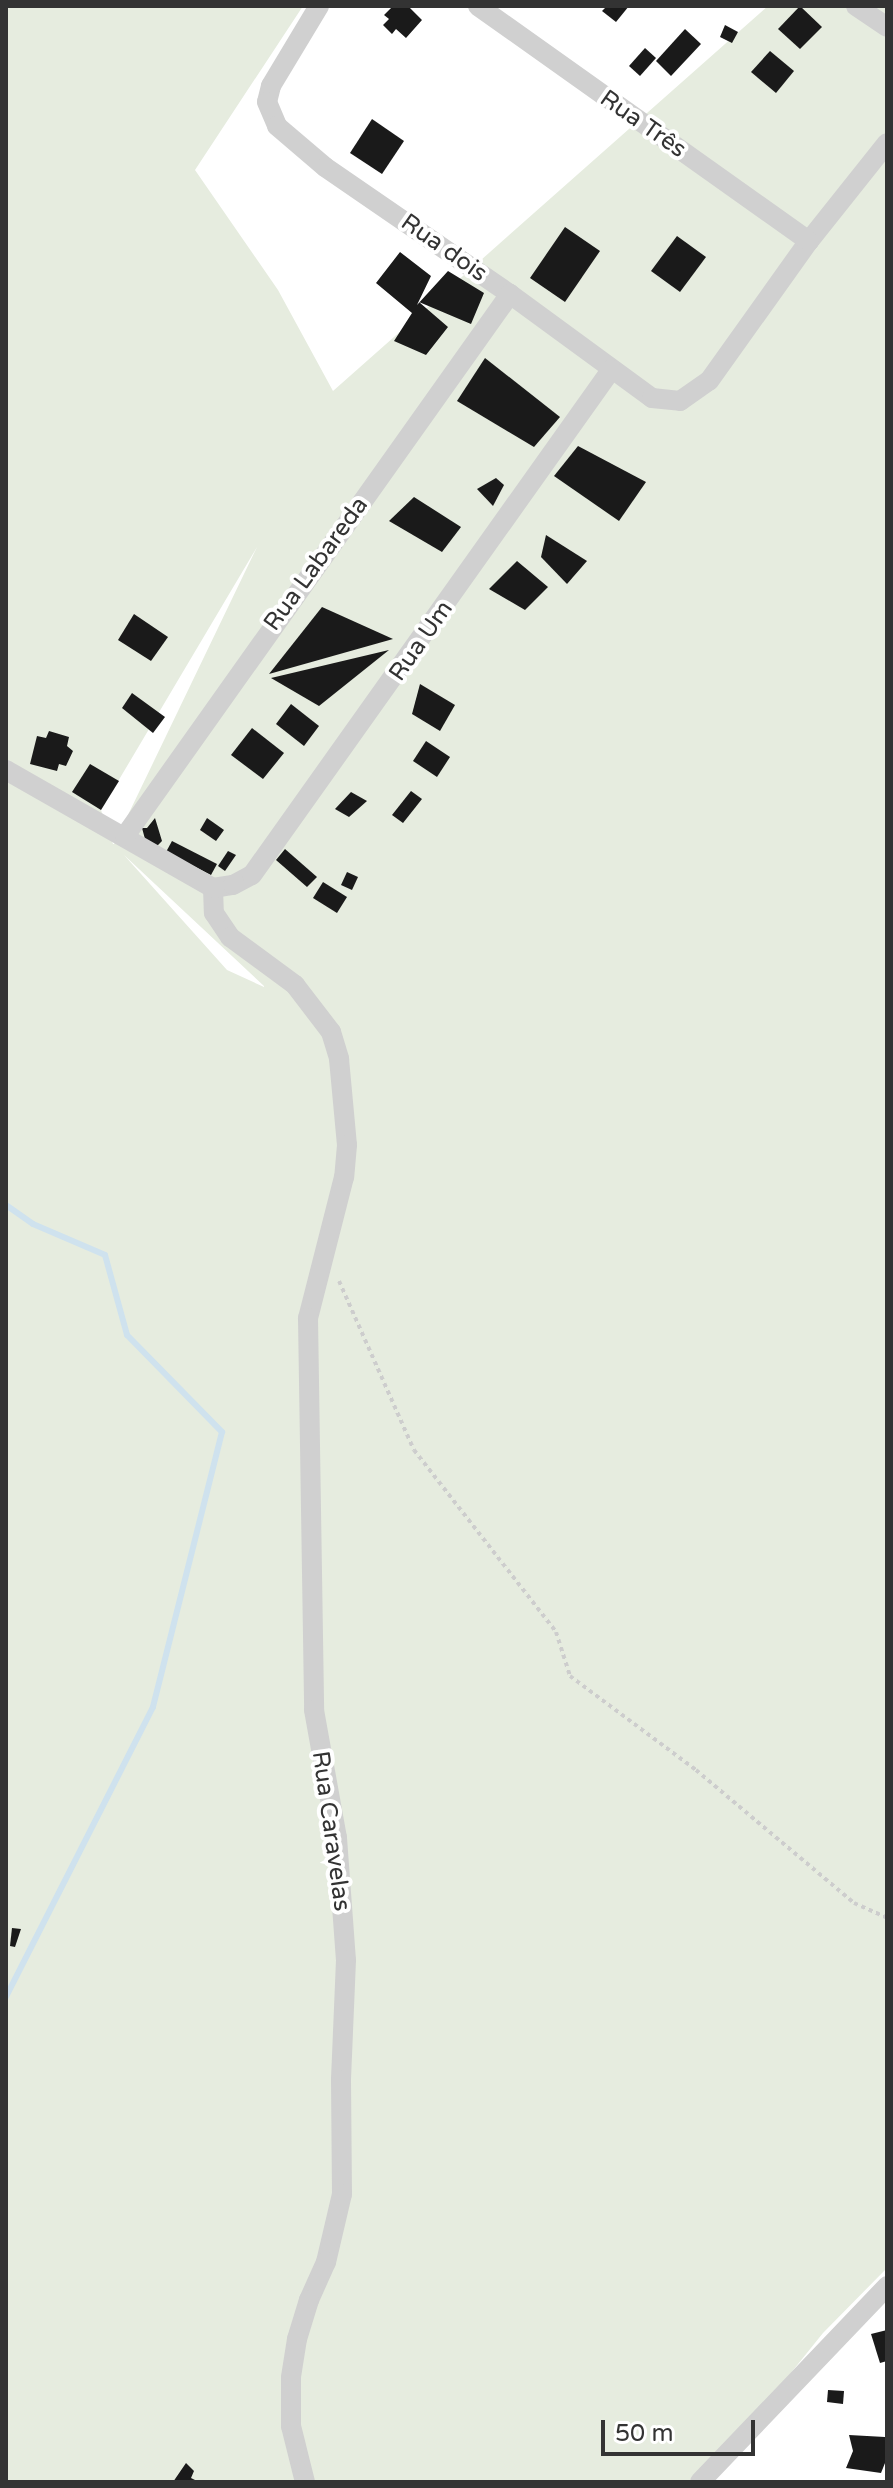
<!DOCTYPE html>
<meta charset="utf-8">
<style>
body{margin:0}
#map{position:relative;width:893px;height:2488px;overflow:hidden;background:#fff;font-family:"Varela Round",sans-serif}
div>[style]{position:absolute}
.green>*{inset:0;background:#e6ecdf}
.stream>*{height:6px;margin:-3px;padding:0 3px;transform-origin:3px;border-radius:3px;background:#cfe2ee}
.building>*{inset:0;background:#1a1a1a}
.path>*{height:4px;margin-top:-2px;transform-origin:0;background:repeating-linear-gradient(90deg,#cdcdcd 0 4px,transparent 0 8px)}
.street>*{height:20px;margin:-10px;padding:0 10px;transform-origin:10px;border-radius:10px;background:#d0d0d0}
span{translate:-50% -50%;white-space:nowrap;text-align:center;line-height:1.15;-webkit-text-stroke:8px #fff;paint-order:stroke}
.street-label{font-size:24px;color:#333}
.frame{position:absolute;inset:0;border:8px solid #333;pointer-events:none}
.scale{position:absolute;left:601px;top:2420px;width:154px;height:36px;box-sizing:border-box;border:4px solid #333;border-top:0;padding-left:10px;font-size:24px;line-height:28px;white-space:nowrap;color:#333;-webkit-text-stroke:6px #fff;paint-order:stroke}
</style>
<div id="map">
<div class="green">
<div style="clip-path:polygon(evenodd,6px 6px,303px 6px,195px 170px,278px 290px,333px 391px,768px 6px,887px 6px,887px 2268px,823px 2333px,703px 2482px,6px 2482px,6px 6px,257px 547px,114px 844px,113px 844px,101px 810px,257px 547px,6px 6px,124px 855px,264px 986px,264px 987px,227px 970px,124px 855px)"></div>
</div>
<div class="stream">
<div style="left:6px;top:1205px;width:33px;rotate:35deg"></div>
<div style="left:33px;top:1224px;width:78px;rotate:23.3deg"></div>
<div style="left:105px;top:1255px;width:83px;rotate:74.6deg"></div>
<div style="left:127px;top:1335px;width:136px;rotate:45.6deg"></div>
<div style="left:222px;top:1432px;width:284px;rotate:104.1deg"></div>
<div style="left:153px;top:1707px;width:325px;rotate:116.9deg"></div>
</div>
<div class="building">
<div style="clip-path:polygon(393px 6px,408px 6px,422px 20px,406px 38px,396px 29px,392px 34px,383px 25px,389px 19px,384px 15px)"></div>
<div style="clip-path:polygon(607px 6px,629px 6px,616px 22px,602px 11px)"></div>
<div style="clip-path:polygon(800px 6px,822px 27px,800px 49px,778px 29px)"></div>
<div style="clip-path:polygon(725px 25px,738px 32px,732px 43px,720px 37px)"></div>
<div style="clip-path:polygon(685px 29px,701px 44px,671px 76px,656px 61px)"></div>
<div style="clip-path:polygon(645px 48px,656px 58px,640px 76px,629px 66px)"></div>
<div style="clip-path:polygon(770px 51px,794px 71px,776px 93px,751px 72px)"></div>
<div style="clip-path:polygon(372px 119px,404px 141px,382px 174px,350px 153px)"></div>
<div style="clip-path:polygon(565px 227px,600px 251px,565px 302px,530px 278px)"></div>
<div style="clip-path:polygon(677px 236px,706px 257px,680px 292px,651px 271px)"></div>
<div style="clip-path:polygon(400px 252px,431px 276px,417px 305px,448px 271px,484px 293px,471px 324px,419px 302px,448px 327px,426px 355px,394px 341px,412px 313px,376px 283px)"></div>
<div style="clip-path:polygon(485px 358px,560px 417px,534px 447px,457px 401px)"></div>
<div style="clip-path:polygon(578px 446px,646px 482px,619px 521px,554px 476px)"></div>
<div style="clip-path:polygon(496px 478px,504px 485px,493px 506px,477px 489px)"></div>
<div style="clip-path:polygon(414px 497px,461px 527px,442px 552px,389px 521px)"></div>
<div style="clip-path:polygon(546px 535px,587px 561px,567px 584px,541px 557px)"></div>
<div style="clip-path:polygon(517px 561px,548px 587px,525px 610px,489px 589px)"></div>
<div style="clip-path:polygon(322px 607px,393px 639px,269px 674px)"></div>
<div style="clip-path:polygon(134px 614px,168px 637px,151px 661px,118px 640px)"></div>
<div style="clip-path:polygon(389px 650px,319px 706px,271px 678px)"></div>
<div style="clip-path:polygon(420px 684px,455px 705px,440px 731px,412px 714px)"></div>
<div style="clip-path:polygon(132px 693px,165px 717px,153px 733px,122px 708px)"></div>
<div style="clip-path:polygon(291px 704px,319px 726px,304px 746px,276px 724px)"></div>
<div style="clip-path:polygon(252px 728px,284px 753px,263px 779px,231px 755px)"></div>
<div style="clip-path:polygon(49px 731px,69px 737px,67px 746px,73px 751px,66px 766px,59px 764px,57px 771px,30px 764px,37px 736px,46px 738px)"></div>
<div style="clip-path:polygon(426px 741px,450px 757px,437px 777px,413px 761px)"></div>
<div style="clip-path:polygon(90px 764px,119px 781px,101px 810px,72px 792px)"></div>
<div style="clip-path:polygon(411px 791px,422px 799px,403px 823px,392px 815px)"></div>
<div style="clip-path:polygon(351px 792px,367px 801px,349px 817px,335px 809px)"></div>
<div style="clip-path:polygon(155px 818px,162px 841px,157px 846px,145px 839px,142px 828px,147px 828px)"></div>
<div style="clip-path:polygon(207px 818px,224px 830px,216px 841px,200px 830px)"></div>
<div style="clip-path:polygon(172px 841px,217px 864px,211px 875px,166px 852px)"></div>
<div style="clip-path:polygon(285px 849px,317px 877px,307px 887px,276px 860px)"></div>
<div style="clip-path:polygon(228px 851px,236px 855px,225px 871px,218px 866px)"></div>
<div style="clip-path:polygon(347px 872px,358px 877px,352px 890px,341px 885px)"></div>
<div style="clip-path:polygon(323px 882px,347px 897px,337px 913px,313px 898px)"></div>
<div style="clip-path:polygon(12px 1928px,21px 1929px,15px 1947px,10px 1946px)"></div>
<div style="clip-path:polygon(887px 2330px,887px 2361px,880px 2363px,871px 2334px)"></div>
<div style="clip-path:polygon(828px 2390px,844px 2391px,843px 2404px,827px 2402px)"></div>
<div style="clip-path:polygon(849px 2435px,885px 2437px,887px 2458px,881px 2473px,846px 2468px,853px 2451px)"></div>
<div style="clip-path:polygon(186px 2463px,194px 2471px,191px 2478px,199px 2482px,173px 2482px)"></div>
</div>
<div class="path">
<div style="left:339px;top:1281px;width:185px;rotate:66.1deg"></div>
<div style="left:414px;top:1450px;width:231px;rotate:52deg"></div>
<div style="left:556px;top:1632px;width:46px;rotate:72.3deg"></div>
<div style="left:570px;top:1676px;width:157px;rotate:36.7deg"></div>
<div style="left:696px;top:1770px;width:207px;rotate:40.1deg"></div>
<div style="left:854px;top:1903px;width:36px;rotate:24deg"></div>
</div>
<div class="street">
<div style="left:319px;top:6px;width:93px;rotate:121deg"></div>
<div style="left:271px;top:86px;width:16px;rotate:104deg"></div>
<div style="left:267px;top:102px;width:26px;rotate:67deg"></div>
<div style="left:277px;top:126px;width:63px;rotate:40.5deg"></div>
<div style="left:325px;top:167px;width:224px;rotate:34.5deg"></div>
<div style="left:510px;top:294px;width:176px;rotate:36.2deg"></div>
<div style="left:652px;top:398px;width:28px;rotate:6deg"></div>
<div style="left:680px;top:401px;width:35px;rotate:-35deg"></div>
<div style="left:709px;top:381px;width:172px;rotate:-54.5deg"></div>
<div style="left:809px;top:241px;width:125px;rotate:-51.5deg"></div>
<div style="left:478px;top:6px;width:406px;rotate:35.4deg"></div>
<div style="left:856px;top:6px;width:37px;rotate:34deg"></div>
<div style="left:6px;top:770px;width:238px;rotate:29.7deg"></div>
<div style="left:125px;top:836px;width:665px;rotate:-54.61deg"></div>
<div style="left:213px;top:888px;width:25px;rotate:88deg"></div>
<div style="left:214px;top:913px;width:29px;rotate:56deg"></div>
<div style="left:230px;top:937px;width:81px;rotate:36.4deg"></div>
<div style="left:295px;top:985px;width:59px;rotate:52.5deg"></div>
<div style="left:331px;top:1032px;width:28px;rotate:73deg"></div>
<div style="left:339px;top:1059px;width:86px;rotate:84.7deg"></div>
<div style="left:347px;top:1145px;width:32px;rotate:95deg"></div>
<div style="left:344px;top:1177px;width:146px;rotate:104.3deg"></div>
<div style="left:308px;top:1318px;width:392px;rotate:89.1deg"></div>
<div style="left:314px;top:1710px;width:130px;rotate:79.8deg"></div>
<div style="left:337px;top:1838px;width:122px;rotate:85.8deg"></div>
<div style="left:346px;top:1960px;width:120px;rotate:92.4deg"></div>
<div style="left:341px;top:2080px;width:114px;rotate:89.5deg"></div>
<div style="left:342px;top:2194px;width:70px;rotate:103.2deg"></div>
<div style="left:326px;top:2262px;width:42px;rotate:114.1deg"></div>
<div style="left:309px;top:2300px;width:41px;rotate:107.1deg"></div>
<div style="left:297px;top:2339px;width:39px;rotate:99deg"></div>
<div style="left:291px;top:2378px;width:48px;rotate:90deg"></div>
<div style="left:291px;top:2426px;width:58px;rotate:76deg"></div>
<div style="left:213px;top:888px;width:20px;rotate:-9deg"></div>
<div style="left:233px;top:885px;width:21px;rotate:-28deg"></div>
<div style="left:252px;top:875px;width:620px;rotate:-54.59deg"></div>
<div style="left:700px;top:2482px;width:271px;rotate:-46.3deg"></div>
</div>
<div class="street-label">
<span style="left:643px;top:124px;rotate:35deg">Rua Três</span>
<span style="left:444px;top:248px;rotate:35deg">Rua dois</span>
<span style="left:316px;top:564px;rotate:-54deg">Rua Labareda</span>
<span style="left:421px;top:641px;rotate:-55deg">Rua Um</span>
<span style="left:331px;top:1831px;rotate:82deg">Rua Caravelas</span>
</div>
<div class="frame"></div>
<div class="scale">50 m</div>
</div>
